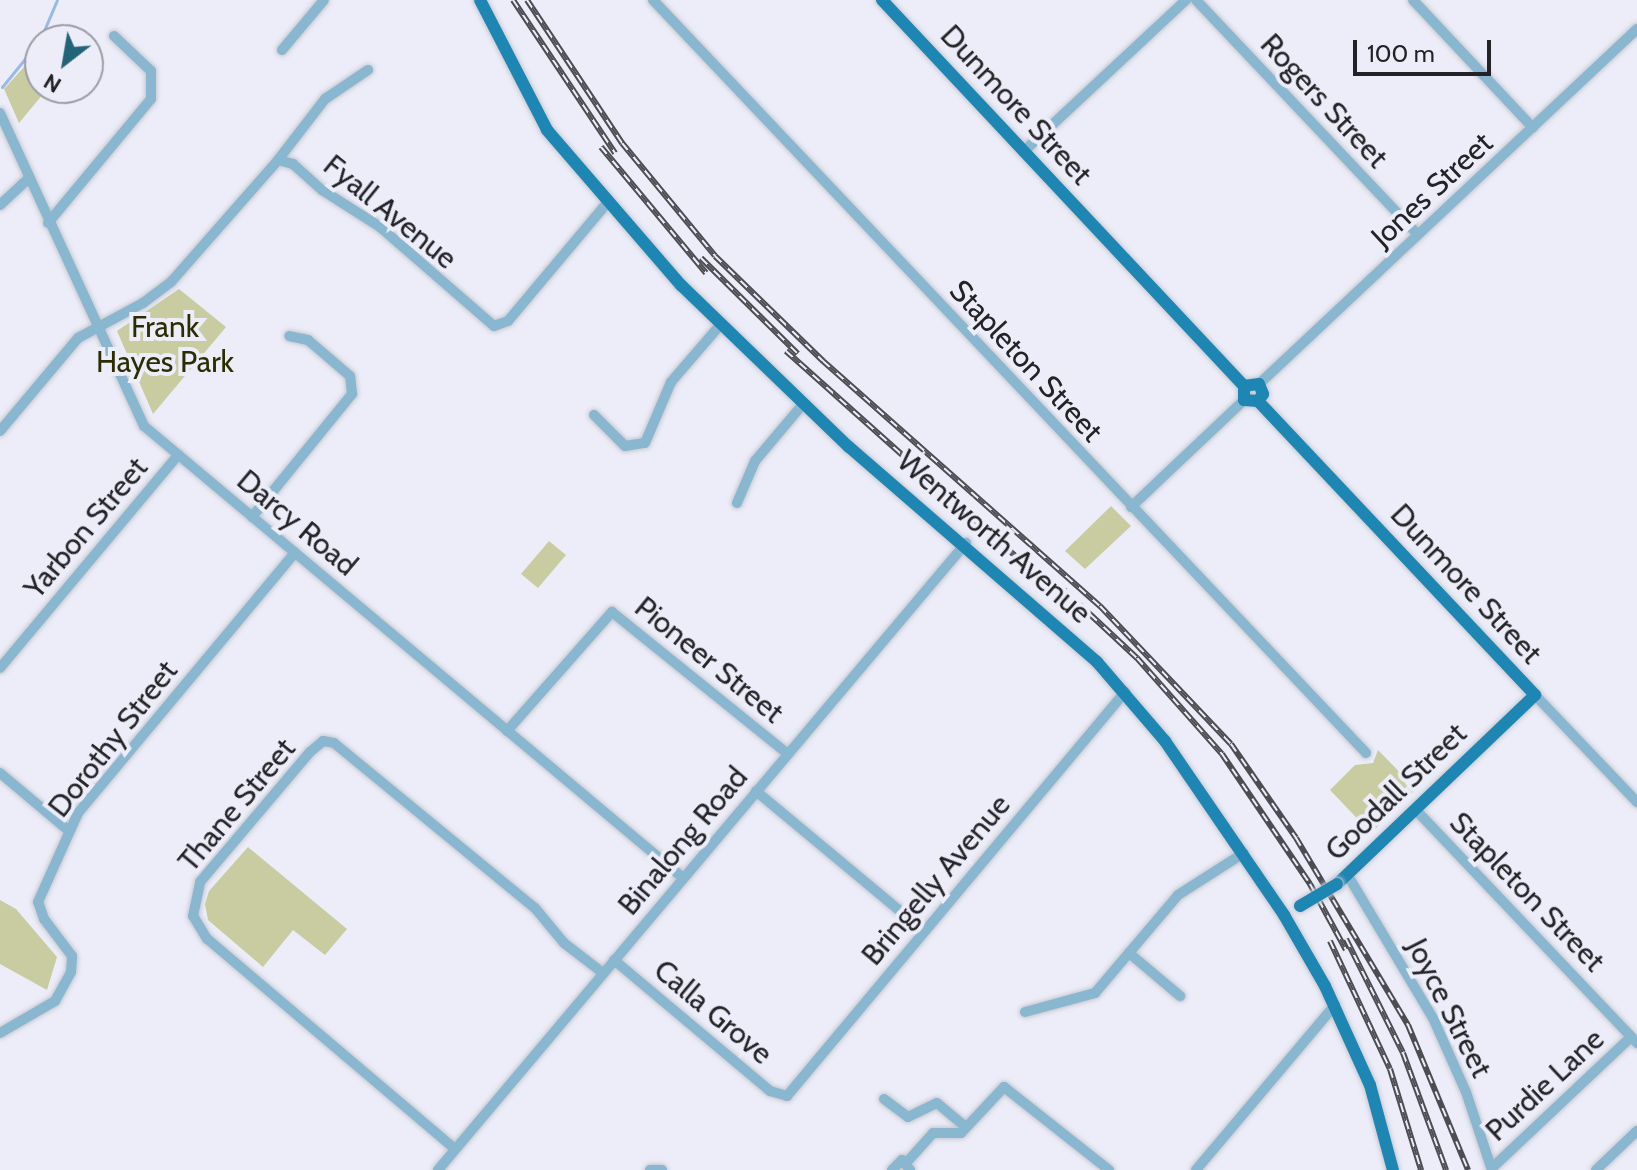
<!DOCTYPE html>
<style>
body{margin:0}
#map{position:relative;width:1637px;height:1170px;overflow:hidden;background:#ecedf8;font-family:Cabin,sans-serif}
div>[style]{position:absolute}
.green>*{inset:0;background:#c9cca1}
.stream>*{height:3px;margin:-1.5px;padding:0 1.5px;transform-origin:1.5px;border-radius:1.5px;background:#98bae5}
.roads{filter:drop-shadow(0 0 2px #c8c9d2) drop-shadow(0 0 2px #c8c9d2)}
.minor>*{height:10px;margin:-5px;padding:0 5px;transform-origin:5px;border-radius:5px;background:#8ab7d0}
.major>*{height:12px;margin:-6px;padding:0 6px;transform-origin:6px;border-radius:6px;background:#1e86b3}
.rail>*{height:6px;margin-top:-3px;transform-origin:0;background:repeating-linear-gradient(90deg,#ecedf8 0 9px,#4c4c52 0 18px);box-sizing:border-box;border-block:2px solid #4c4c52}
.bridges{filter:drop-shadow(0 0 2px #c8c9d2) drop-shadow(0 0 2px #c8c9d2)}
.major-bridge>*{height:12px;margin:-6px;padding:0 6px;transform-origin:6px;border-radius:6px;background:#1e86b3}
span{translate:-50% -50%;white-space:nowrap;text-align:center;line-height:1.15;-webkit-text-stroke:8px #ecedf8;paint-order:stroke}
.street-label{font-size:30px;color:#232327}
.park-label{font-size:30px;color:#2b2c00}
.north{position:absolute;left:24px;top:24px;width:80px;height:80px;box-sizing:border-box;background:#ecedf8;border:2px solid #9c9ca4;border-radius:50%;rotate:211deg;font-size:22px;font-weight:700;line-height:32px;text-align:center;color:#232327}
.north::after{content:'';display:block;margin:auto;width:28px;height:36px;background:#236578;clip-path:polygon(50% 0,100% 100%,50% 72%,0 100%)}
.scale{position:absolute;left:1353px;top:40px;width:138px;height:36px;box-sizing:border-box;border:4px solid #232327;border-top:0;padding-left:10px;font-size:24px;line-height:28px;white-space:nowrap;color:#232327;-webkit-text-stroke:6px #ecedf8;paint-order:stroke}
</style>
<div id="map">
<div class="green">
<div style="clip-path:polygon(34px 56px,40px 61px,40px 88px,48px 88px,19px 123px,4px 89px)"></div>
<div style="clip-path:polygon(179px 289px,226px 327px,153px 414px,117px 331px)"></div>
<div style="clip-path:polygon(1111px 506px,1131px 526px,1085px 569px,1065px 551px)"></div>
<div style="clip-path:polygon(549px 541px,566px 555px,538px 588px,521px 574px)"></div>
<div style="clip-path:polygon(1378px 750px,1416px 789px,1371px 833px,1330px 790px,1355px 765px,1373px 763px)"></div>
<div style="clip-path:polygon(248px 847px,347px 929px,325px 955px,293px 930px,263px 967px,208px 920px,205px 904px,209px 891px)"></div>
<div style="clip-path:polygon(0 900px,16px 909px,57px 957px,47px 990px,0 964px)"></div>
</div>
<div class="stream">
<div style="left:2px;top:87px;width:60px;rotate:-51deg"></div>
<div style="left:40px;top:40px;width:43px;rotate:-67deg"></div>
</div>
<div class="roads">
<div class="minor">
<div style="left:653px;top:0;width:1037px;rotate:46.56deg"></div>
<div style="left:1196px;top:0;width:323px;rotate:46.6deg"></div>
<div style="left:1413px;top:0;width:175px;rotate:46.8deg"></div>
<div style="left:282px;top:50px;width:65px;rotate:-50deg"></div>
<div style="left:0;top:113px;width:345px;rotate:65.3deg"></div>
<div style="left:144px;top:426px;width:703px;rotate:39.98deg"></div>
<div style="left:1023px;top:152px;width:223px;rotate:-43deg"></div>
<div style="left:278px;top:160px;width:77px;rotate:-52.4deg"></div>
<div style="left:325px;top:99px;width:52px;rotate:-34deg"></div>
<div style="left:0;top:205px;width:40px;rotate:-43deg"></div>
<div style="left:48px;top:223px;width:161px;rotate:-50.3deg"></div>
<div style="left:151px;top:99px;width:28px;rotate:-90deg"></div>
<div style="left:151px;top:71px;width:51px;rotate:-136.6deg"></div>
<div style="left:1259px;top:384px;width:519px;rotate:-43.2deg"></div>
<div style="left:594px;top:415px;width:44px;rotate:45deg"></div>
<div style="left:625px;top:446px;width:20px;rotate:-9deg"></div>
<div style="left:645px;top:443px;width:66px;rotate:-66.9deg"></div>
<div style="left:671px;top:382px;width:75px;rotate:-49.3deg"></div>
<div style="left:0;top:431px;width:121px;rotate:-50deg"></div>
<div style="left:78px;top:338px;width:74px;rotate:-28.3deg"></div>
<div style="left:143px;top:303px;width:35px;rotate:-37deg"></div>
<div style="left:171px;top:282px;width:162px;rotate:-48.7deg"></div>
<div style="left:278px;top:160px;width:16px;rotate:15deg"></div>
<div style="left:293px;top:164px;width:39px;rotate:42deg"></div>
<div style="left:322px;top:190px;width:69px;rotate:32.5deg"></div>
<div style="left:380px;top:227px;width:151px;rotate:41deg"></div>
<div style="left:494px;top:326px;width:15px;rotate:-20deg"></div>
<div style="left:508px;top:321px;width:155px;rotate:-50deg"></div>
<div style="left:737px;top:503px;width:46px;rotate:-66.8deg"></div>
<div style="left:755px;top:461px;width:75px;rotate:-49.9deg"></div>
<div style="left:1131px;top:507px;width:156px;rotate:-43.4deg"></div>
<div style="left:252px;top:517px;width:159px;rotate:-50.9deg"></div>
<div style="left:352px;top:394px;width:18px;rotate:-96deg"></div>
<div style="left:350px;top:376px;width:55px;rotate:-139.4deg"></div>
<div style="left:308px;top:340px;width:19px;rotate:-168deg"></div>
<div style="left:0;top:668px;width:278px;rotate:-50.1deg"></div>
<div style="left:1535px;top:695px;width:148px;rotate:46.4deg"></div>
<div style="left:507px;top:731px;width:159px;rotate:-48.6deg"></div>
<div style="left:612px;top:612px;width:226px;rotate:38.9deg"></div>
<div style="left:0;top:773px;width:90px;rotate:40deg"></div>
<div style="left:756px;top:791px;width:219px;rotate:39.8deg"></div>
<div style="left:1415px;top:809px;width:323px;rotate:46.5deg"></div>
<div style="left:1347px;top:874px;width:168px;rotate:59.2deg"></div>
<div style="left:1433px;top:1018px;width:81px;rotate:66deg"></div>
<div style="left:1466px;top:1092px;width:82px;rotate:71.6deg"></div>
<div style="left:1129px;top:953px;width:67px;rotate:40.1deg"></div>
<div style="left:614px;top:960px;width:204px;rotate:40deg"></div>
<div style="left:770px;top:1091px;width:18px;rotate:16deg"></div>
<div style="left:787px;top:1096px;width:527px;rotate:-50.08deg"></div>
<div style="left:1025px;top:1012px;width:73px;rotate:-15.2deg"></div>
<div style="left:1095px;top:993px;width:128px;rotate:-49.7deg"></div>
<div style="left:1178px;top:895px;width:78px;rotate:-32.5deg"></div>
<div style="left:0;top:1033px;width:64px;rotate:-30.2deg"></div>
<div style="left:55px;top:1001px;width:33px;rotate:-61deg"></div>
<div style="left:71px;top:972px;width:16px;rotate:-86deg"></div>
<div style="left:72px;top:956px;width:46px;rotate:-127.1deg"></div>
<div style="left:44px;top:919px;width:18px;rotate:-109deg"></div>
<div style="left:38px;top:902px;width:98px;rotate:-65.8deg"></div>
<div style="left:78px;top:813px;width:339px;rotate:-50.2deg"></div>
<div style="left:884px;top:1099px;width:30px;rotate:37deg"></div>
<div style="left:908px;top:1117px;width:32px;rotate:-26deg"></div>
<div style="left:937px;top:1103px;width:38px;rotate:40deg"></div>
<div style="left:455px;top:1149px;width:325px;rotate:-139.7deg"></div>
<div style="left:207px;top:939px;width:27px;rotate:-121deg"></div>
<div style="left:193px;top:916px;width:35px;rotate:-78deg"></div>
<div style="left:200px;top:882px;width:170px;rotate:-49.8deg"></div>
<div style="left:310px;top:752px;width:17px;rotate:-40deg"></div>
<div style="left:323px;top:741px;width:11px;rotate:10deg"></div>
<div style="left:334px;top:743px;width:260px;rotate:39.4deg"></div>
<div style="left:535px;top:908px;width:45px;rotate:50.4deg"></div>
<div style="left:564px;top:943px;width:49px;rotate:37.6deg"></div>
<div style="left:907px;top:1162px;width:39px;rotate:-48deg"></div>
<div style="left:933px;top:1133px;width:28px"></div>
<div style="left:961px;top:1133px;width:63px;rotate:-46.9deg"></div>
<div style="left:1004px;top:1087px;width:134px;rotate:38.3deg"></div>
<div style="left:1492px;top:1168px;width:191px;rotate:-43.3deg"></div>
<div style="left:438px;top:1170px;width:820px;rotate:-49.9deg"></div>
<div style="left:650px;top:1170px;width:12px"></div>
<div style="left:892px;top:1170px;width:14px;rotate:-45deg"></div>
<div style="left:902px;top:1160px;width:13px;rotate:51deg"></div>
<div style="left:1196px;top:1170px;width:216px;rotate:-49.9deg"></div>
<div style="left:1596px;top:1170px;width:57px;rotate:-43.6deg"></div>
</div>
<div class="major">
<div style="left:480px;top:0;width:146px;rotate:62.7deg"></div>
<div style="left:547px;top:130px;width:205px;rotate:49.2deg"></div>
<div style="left:681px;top:285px;width:233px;rotate:44deg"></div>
<div style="left:849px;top:447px;width:328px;rotate:40.9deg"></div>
<div style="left:1097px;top:662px;width:104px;rotate:49.3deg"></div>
<div style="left:1165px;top:741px;width:211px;rotate:55.6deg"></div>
<div style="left:1284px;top:915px;width:82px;rotate:60deg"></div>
<div style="left:1325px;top:986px;width:109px;rotate:65.6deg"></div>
<div style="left:1370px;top:1085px;width:88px;rotate:74.9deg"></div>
<div style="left:882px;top:0;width:529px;rotate:46.84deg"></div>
<div style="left:1244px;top:386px;width:15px;rotate:-8deg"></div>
<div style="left:1259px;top:384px;width:11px;rotate:68deg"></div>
<div style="left:1263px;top:394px;width:9px;rotate:126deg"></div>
<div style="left:1244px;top:386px;width:14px;rotate:90deg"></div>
<div style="left:1244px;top:400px;width:14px;rotate:4deg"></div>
<div style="left:1258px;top:401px;width:404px;rotate:46.7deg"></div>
<div style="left:1535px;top:695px;width:274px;rotate:136.3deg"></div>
</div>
</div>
<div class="rail">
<div style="left:513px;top:0;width:184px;rotate:56.3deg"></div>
<div style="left:527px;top:0;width:172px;rotate:56.4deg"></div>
<div style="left:622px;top:143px;width:146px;rotate:50.5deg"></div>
<div style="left:715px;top:256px;width:151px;rotate:44.2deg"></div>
<div style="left:823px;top:361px;width:370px;rotate:41.5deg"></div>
<div style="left:1100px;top:606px;width:190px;rotate:46.5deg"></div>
<div style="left:1231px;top:744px;width:114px;rotate:55.3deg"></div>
<div style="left:1296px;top:838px;width:218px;rotate:59.1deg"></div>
<div style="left:1408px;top:1025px;width:157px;rotate:67.5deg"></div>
<div style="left:601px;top:147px;width:164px;rotate:50.2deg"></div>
<div style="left:701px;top:258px;width:136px;rotate:44.7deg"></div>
<div style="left:786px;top:351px;width:380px;rotate:41.8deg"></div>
<div style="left:1064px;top:590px;width:100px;rotate:43deg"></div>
<div style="left:1137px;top:658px;width:128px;rotate:48.5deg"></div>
<div style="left:1222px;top:754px;width:157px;rotate:55.9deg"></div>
<div style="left:1310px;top:884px;width:75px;rotate:61.4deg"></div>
<div style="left:1346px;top:939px;width:127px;rotate:63.4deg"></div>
<div style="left:1403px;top:1053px;width:125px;rotate:69.8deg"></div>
<div style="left:1330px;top:941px;width:141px;rotate:64.9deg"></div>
<div style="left:1390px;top:1069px;width:106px;rotate:72.9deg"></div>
</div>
<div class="bridges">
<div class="major-bridge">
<div style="left:1300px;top:906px;width:43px;rotate:-30.7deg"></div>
</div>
</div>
<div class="street-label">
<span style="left:1324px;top:101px;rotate:47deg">Rogers Street</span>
<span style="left:1016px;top:105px;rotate:47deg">Dunmore Street</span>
<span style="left:1432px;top:190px;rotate:-43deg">Jones Street</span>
<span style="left:390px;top:212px;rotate:39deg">Fyall Avenue</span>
<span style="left:1026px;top:361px;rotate:47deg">Stapleton Street</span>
<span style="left:297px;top:523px;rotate:40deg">Darcy Road</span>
<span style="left:86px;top:528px;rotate:-50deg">Yarbon Street</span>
<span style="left:994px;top:537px;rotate:41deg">Wentworth Avenue</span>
<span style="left:1466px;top:584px;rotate:47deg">Dunmore Street</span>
<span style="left:709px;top:660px;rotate:39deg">Pioneer Street</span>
<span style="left:113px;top:739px;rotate:-52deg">Dorothy Street</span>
<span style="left:1396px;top:792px;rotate:-44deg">Goodall Street</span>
<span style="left:237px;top:805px;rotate:-50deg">Thane Street</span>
<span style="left:683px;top:841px;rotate:-50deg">Binalong Road</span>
<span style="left:936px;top:880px;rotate:-50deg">Bringelly Avenue</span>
<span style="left:1527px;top:892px;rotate:46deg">Stapleton Street</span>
<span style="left:1449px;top:1008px;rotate:63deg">Joyce Street</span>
<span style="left:713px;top:1012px;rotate:40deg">Calla Grove</span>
<span style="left:1545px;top:1085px;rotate:-43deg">Purdie Lane</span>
</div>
<div class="park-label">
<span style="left:165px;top:344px">Frank<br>Hayes Park</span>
</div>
<div class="north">N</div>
<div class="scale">100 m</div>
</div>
